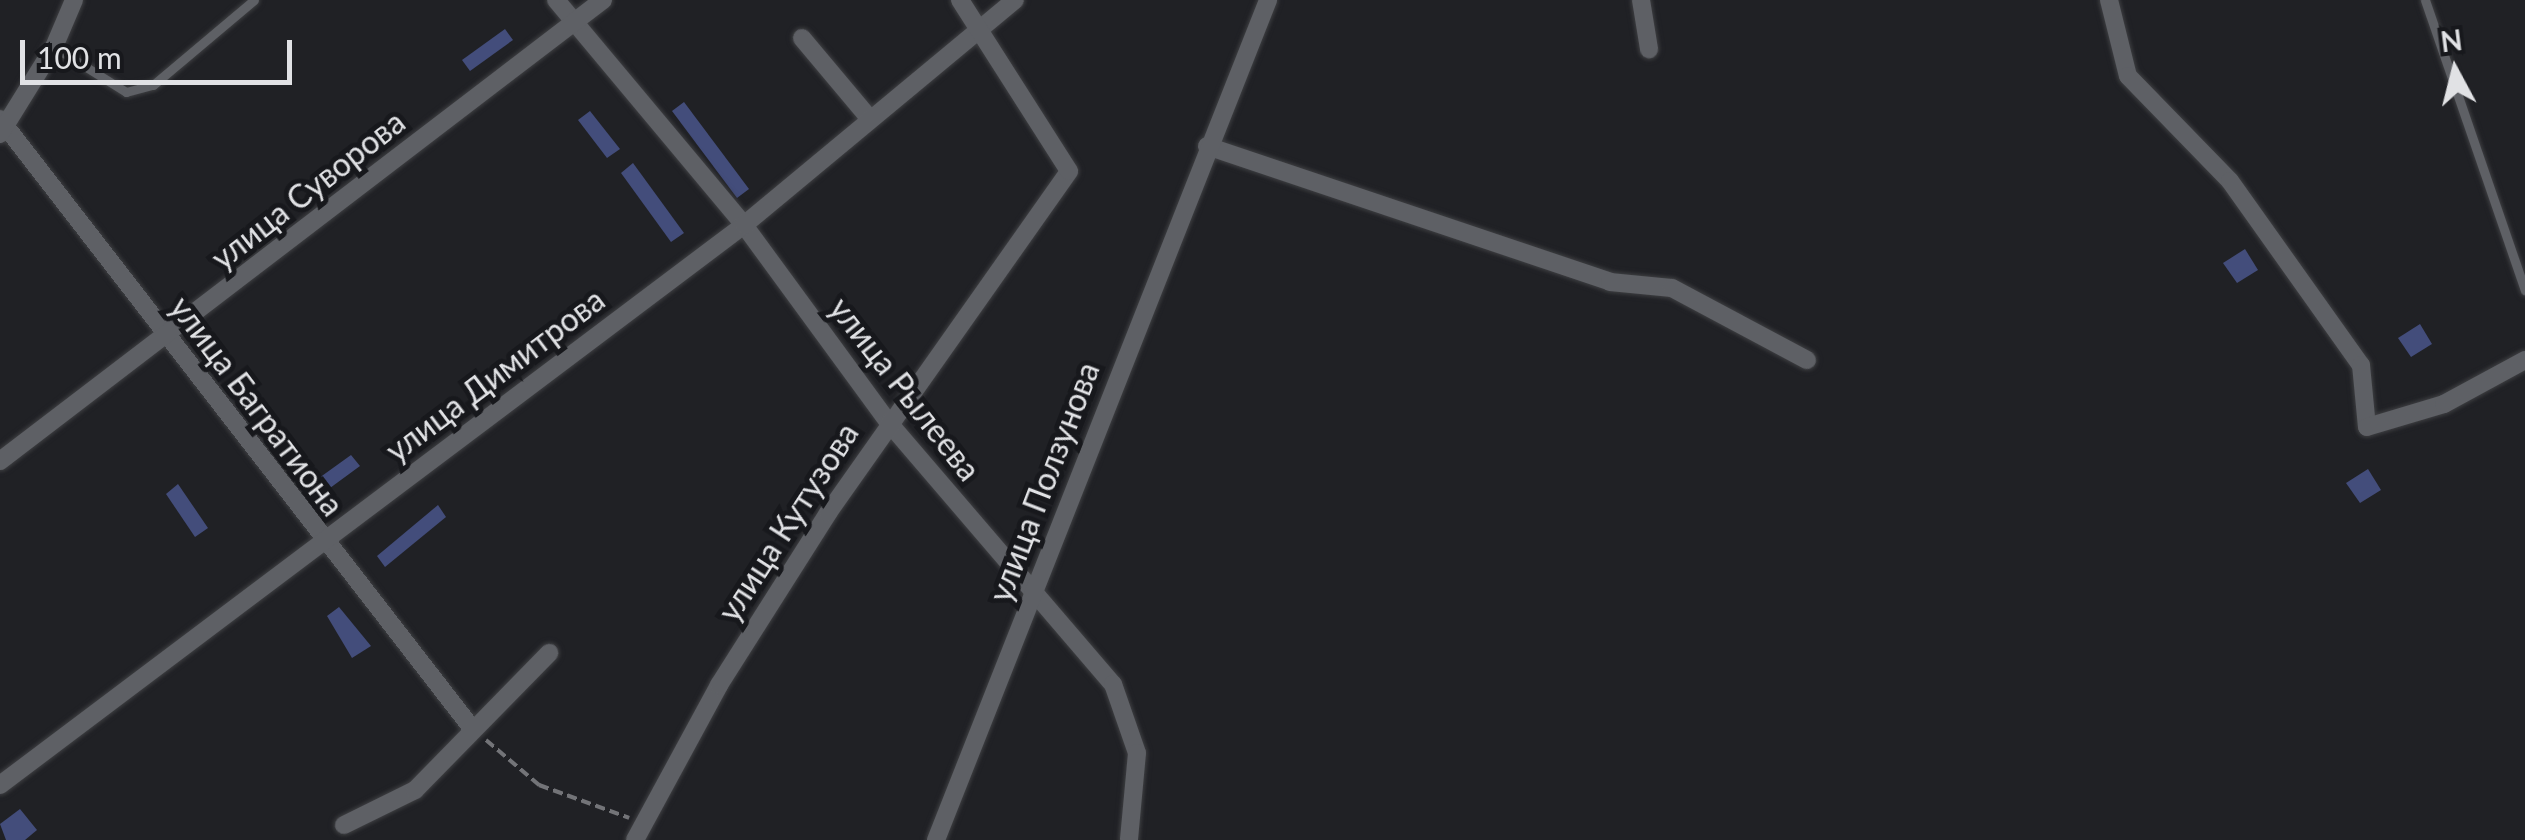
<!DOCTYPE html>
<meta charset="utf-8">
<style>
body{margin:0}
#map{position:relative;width:2525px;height:840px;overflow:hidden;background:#202125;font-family:Lato,sans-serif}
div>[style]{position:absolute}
.building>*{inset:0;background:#434d7b}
.path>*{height:4px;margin-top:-2px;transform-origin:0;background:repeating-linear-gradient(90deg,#737478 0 10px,transparent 0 15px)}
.roads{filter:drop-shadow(0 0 2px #3e3f42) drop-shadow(0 0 2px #3e3f42)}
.service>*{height:9px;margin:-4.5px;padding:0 4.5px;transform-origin:4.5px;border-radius:4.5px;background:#5e6065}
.minor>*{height:18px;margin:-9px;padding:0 9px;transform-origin:9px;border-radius:9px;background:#5e6065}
span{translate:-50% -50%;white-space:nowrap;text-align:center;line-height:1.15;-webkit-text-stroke:10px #17181c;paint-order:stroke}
.street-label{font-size:32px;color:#e1e2e5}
.north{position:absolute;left:2405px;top:20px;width:100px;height:100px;-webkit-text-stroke:8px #17181c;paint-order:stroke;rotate:353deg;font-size:28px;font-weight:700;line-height:40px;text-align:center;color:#e1e2e5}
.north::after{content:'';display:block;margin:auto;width:35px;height:45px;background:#e1e2e5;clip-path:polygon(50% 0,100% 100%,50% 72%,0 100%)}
.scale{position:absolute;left:20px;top:40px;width:272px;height:45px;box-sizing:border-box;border:5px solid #e1e2e5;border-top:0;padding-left:12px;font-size:30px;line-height:35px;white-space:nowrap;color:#e1e2e5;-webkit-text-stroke:8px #17181c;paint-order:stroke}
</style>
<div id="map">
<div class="building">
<div style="clip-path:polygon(505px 29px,513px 40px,470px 71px,462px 60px)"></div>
<div style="clip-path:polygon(684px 102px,749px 189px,737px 198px,672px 111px)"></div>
<div style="clip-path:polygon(590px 111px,620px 149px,607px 158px,578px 120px)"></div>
<div style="clip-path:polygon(633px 163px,684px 233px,671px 242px,621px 173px)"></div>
<div style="clip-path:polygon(2245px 249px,2258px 270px,2237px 283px,2223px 263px)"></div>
<div style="clip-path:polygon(2420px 324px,2432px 344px,2411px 357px,2398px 338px)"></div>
<div style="clip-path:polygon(296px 446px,319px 478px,351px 455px,360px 466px,315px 499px,283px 455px)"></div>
<div style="clip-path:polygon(2368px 469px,2381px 490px,2360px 503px,2346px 483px)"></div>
<div style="clip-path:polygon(178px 484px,208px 528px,195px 537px,166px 494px)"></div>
<div style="clip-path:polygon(438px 505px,446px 517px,385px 567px,377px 556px)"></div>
<div style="clip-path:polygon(339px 607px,371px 646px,352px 658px,327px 616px)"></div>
<div style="clip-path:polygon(20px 809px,37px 830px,25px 840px,6px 840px,0 824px)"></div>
</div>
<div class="path">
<div style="left:486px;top:740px;width:70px;rotate:40.3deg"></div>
<div style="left:539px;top:785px;width:96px;rotate:20.1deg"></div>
</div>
<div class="roads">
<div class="service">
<div style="left:2425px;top:0;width:307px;rotate:71deg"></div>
<div style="left:54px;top:47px;width:85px;rotate:32deg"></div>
<div style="left:126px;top:92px;width:28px;rotate:-15deg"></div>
<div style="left:153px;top:85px;width:132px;rotate:-40.1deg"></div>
</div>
<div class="minor">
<div style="left:556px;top:0;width:293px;rotate:50.1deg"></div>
<div style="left:744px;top:225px;width:245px;rotate:53.8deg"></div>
<div style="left:889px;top:423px;width:344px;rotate:49.4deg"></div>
<div style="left:1113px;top:684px;width:73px;rotate:70.8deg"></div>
<div style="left:1137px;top:753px;width:87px;rotate:95.3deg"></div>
<div style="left:1641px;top:0;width:50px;rotate:80.7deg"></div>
<div style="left:2109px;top:0;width:78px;rotate:76deg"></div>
<div style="left:2128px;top:76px;width:146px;rotate:45.8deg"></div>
<div style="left:2230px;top:181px;width:226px;rotate:54.6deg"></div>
<div style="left:2361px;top:365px;width:62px;rotate:84.5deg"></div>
<div style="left:2367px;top:427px;width:80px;rotate:-16.6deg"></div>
<div style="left:2444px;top:404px;width:92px;rotate:-28.5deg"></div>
<div style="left:802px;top:38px;width:106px;rotate:50deg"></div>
<div style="left:0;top:119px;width:769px;rotate:52.24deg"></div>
<div style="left:0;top:134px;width:102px;rotate:-58.2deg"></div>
<div style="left:54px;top:47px;width:51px;rotate:-66.9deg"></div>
<div style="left:1207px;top:146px;width:425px;rotate:18.6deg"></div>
<div style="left:1610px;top:282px;width:62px;rotate:5.5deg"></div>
<div style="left:1672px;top:288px;width:153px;rotate:28.1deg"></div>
<div style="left:0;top:461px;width:759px;rotate:-37.4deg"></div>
<div style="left:0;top:785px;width:931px;rotate:-36.97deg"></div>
<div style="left:744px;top:225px;width:352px;rotate:-39.7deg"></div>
<div style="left:344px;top:825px;width:79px;rotate:-26.2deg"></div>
<div style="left:415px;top:790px;width:192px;rotate:-45.6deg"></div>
<div style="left:635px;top:840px;width:176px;rotate:-61.5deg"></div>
<div style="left:719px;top:685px;width:204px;rotate:-57.6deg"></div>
<div style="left:828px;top:513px;width:418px;rotate:-54.8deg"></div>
<div style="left:1069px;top:171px;width:203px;rotate:-122.5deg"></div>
<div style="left:936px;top:840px;width:903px;rotate:-68.43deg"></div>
</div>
</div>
<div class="street-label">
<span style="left:308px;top:190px;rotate:-38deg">улица Суворова</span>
<span style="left:495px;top:375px;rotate:-37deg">улица Димитрова</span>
<span style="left:905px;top:389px;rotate:52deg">улица Рылеева</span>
<span style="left:257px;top:406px;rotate:53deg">улица Багратиона</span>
<span style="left:1044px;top:482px;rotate:-69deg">улица Ползунова</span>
<span style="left:788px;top:522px;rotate:-57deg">улица Кутузова</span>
</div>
<div class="north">N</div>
<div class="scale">100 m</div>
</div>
